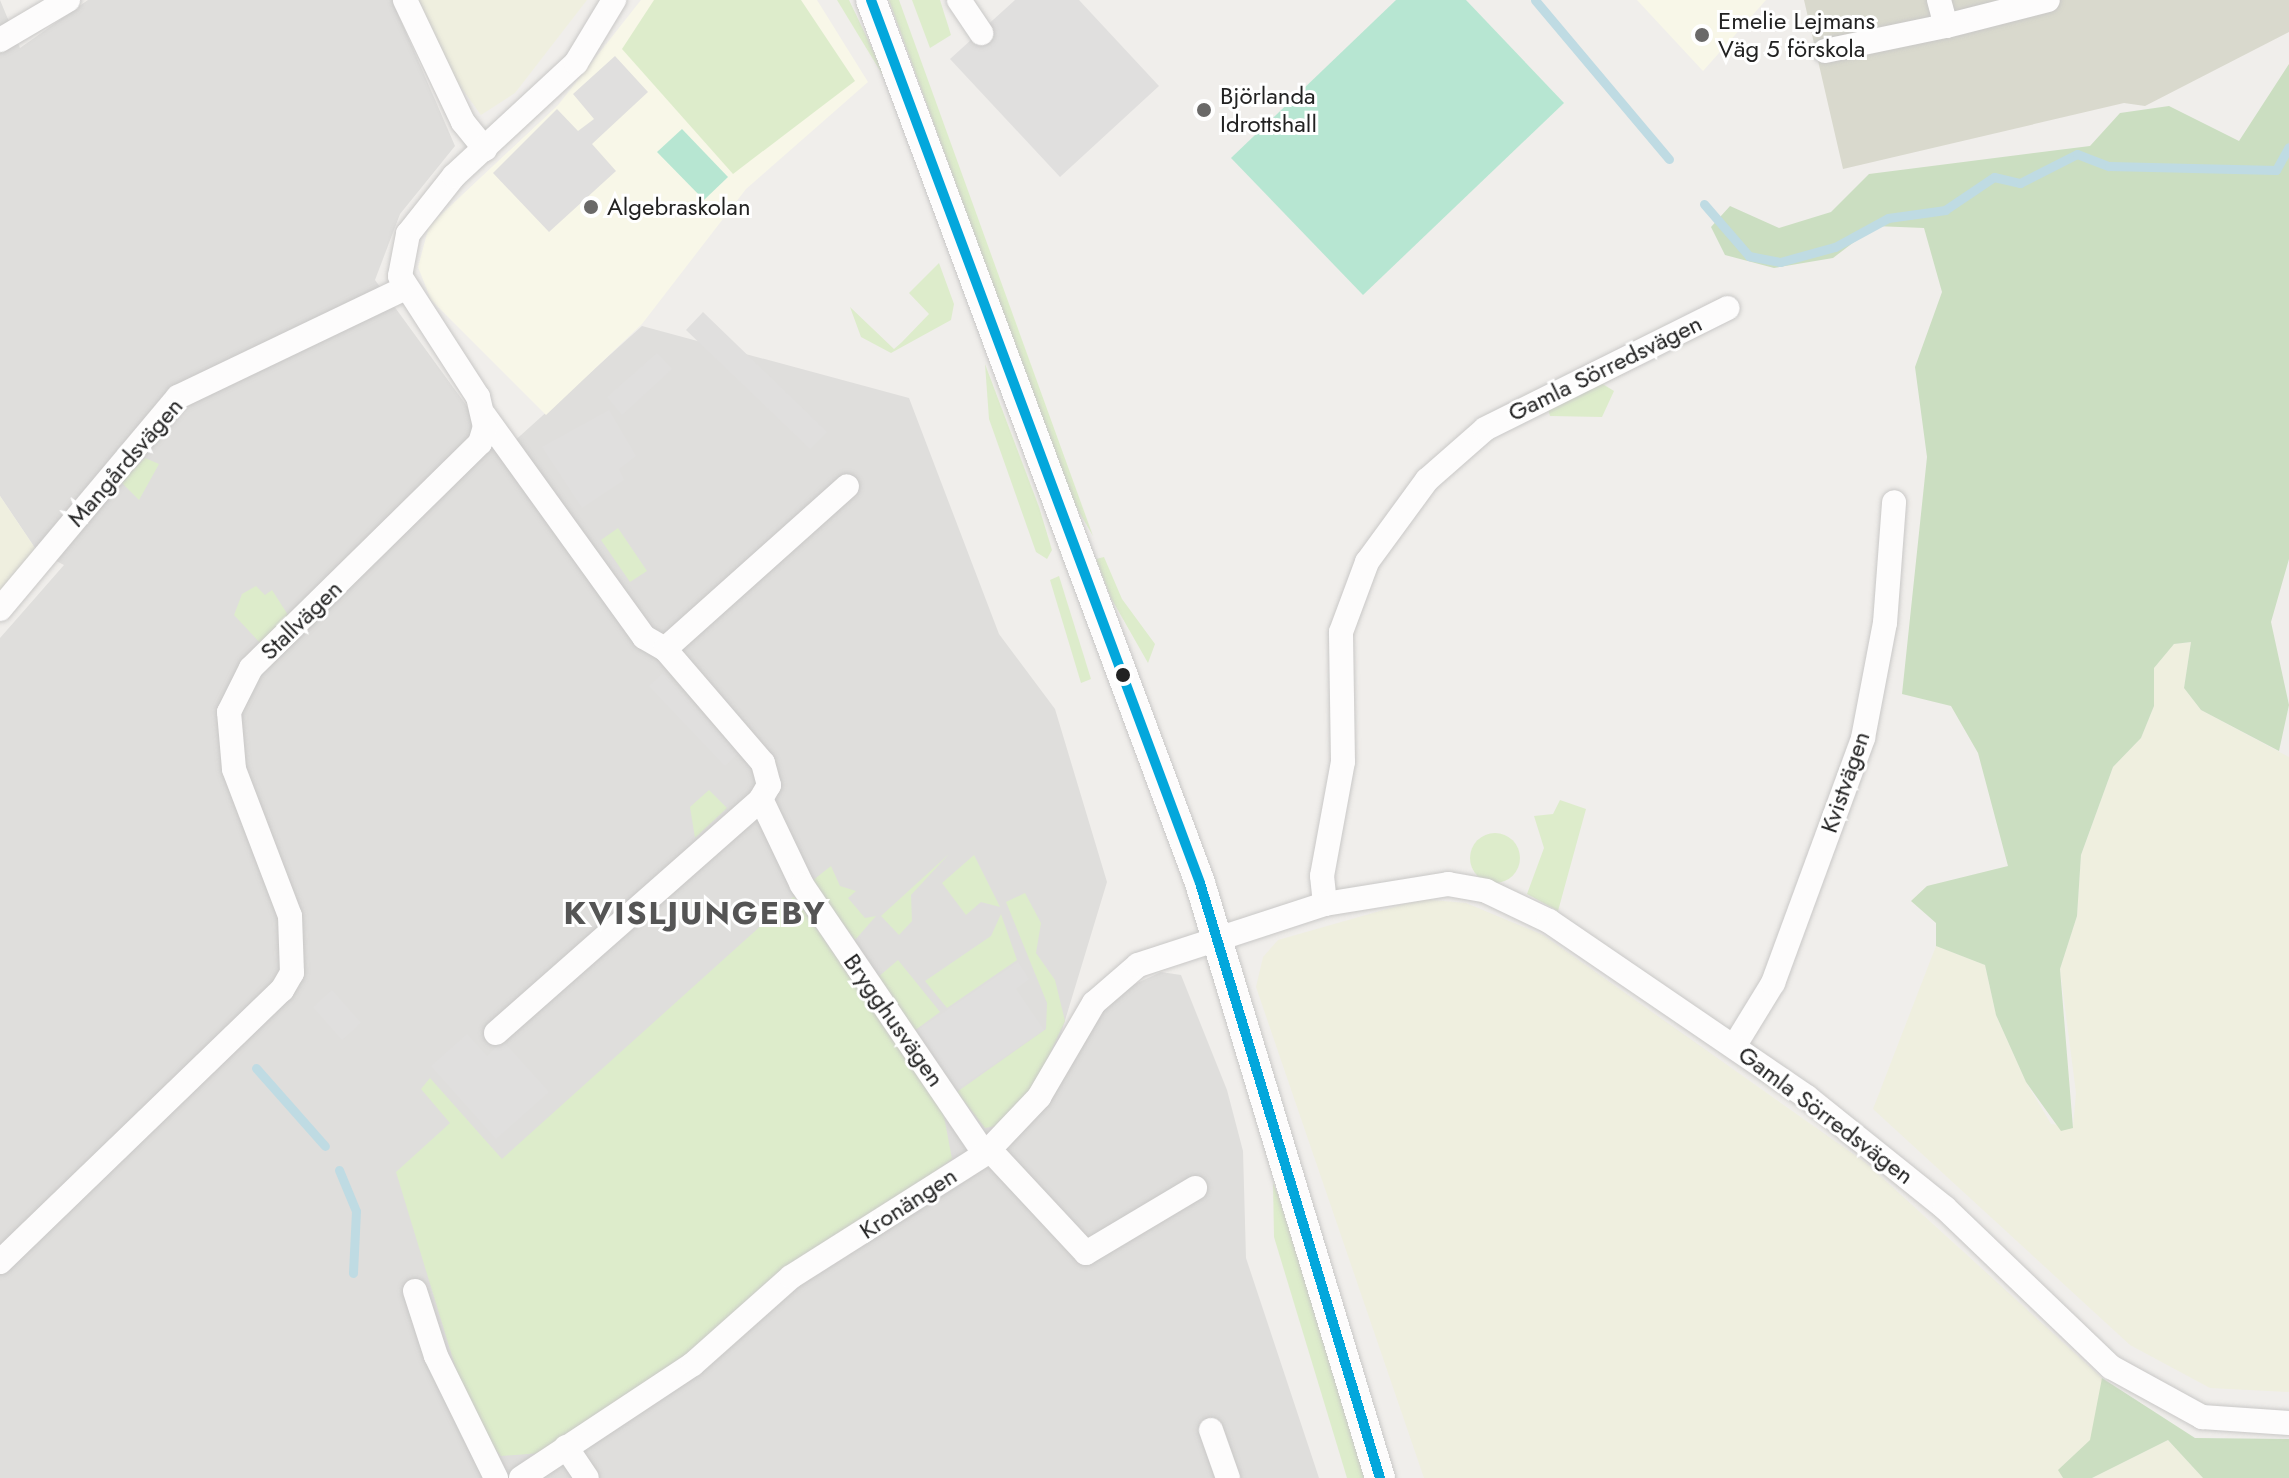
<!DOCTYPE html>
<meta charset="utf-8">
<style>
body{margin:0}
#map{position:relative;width:2289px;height:1478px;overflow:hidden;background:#f0eeeb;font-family:Jost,sans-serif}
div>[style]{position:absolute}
.residential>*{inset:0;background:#dfdedc}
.education>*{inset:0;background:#f8f7e8}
.construction>*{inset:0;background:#d9d9cd}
.farmland>*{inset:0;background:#efefdf}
.grass>*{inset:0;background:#ddeccb}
.round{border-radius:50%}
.forest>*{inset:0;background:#cbdec1}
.pitch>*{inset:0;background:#b7e6d2}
.parking>*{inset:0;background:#e0dfde}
.stream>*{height:9px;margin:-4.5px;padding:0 4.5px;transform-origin:4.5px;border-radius:4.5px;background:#bfdbe3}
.roads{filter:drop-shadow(0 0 2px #c9c8c7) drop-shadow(0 0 2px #c9c8c7)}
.minor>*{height:24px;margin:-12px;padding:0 12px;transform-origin:12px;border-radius:12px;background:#fdfcfc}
.tertiary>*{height:30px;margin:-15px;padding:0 15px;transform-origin:15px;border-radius:15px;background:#fdfcfc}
.bus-1>*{height:10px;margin:-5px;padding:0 5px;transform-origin:5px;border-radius:5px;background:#03a7dc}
.dots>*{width:22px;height:22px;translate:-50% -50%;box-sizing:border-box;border:4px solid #fff;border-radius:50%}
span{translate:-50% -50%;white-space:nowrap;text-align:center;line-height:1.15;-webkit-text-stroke:6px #fff;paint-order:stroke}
.poi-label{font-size:24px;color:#222}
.left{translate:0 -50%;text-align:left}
.street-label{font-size:24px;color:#222}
.district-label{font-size:32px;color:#555;font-weight:700;letter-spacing:2px}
</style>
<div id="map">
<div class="residential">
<div style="clip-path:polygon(0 0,20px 48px,88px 0,392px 0,455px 146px,400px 214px,375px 280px,501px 453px,642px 326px,909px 398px,999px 634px,1055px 709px,1107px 882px,1060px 1037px,1118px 992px,1161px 972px,1181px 975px,1227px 1090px,1243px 1151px,1246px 1258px,1319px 1478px,0 1478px,0 638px,64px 565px,37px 551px,0 496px)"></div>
</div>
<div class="education">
<div style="clip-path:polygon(641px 0,817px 0,868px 82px,746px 189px,642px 324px,546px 415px,431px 300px,418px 267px,429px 226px,558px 105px)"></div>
<div style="clip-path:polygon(1637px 0,1766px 0,1703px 71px)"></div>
</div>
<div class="construction">
<div style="clip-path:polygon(1804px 0,2289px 0,2289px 32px,2145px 106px,2124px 103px,1843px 169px)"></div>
</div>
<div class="farmland">
<div style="clip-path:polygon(419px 0,587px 0,515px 93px,481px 115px,452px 75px)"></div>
<div style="clip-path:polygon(0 496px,37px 551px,0 596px)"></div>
<div style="clip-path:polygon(2191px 642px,2184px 688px,2201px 710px,2289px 757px,2289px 1392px,2210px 1388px,2130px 1345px,1873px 1109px,1936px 946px,1985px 965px,1996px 1015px,2026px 1082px,2051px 1124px,2073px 1127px,2076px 1093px,2060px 969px,2077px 916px,2081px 855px,2113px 767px,2141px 738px,2154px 706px,2154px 668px,2174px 644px)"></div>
<div style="clip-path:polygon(1422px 899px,1466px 903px,1543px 935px,1866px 1163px,2102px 1378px,2101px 1430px,2059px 1470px,2063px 1478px,1424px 1478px,1256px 987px,1263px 957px,1278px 940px)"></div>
<div style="clip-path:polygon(2168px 1440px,2203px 1478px,2092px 1478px)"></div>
</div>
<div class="grass">
<div style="clip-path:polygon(654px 0,801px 0,855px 81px,733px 174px,622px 49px)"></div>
<div style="clip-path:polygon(837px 0,849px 0,884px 73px,882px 74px)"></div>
<div style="clip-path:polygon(889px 0,899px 0,1093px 536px,1068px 493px)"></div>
<div style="clip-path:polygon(912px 0,940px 0,951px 35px,930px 48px)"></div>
<div style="clip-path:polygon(939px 263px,954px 304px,951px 320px,891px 353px,861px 337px,850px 307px,894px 349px,902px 342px,929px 314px,909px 293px)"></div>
<div style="clip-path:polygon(985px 364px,1039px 507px,1052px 550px,1047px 559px,1036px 552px,989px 419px)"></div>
<div style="clip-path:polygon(1601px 383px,1614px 391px,1602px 417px,1550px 416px,1548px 409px)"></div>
<div style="clip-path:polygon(145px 458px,159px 464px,139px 500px,121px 482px)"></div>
<div style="clip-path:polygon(618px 528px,647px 571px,630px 582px,601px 540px)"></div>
<div style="clip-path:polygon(1104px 557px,1122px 599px,1155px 644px,1148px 663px,1111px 598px,1096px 559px)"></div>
<div style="clip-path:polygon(1059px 576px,1091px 679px,1081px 683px,1050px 580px)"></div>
<div style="clip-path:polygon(256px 586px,265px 595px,272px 590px,290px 618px,262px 645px,234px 615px,242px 594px)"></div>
<div style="clip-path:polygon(709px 790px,727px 808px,695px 838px,690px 807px)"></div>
<div style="clip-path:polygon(1560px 800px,1586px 809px,1558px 911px,1527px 894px,1544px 848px,1534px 816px,1553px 814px)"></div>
<div class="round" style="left:1470px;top:833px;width:50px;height:50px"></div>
<div style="clip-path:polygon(949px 854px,911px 895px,912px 921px,899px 935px,881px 916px)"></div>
<div style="clip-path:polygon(974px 855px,1000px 907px,981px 902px,966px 915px,942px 883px)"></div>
<div style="clip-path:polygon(831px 866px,840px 886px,856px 891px,848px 898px,865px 918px,876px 916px,855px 940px,812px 881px)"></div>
<div style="clip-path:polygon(1025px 893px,1041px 923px,1036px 953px,1055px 980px,1065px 1021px,1030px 1096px,1002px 1125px,985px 1128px,957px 1092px,1046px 1029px,1047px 1003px,1006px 902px)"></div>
<div style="clip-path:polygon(794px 896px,943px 1111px,952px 1159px,688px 1357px,542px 1453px,501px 1456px,473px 1425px,396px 1172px,450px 1123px,421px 1089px,430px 1078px,502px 1159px)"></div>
<div style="clip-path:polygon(1001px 914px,1017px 960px,947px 1008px,925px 981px,991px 936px)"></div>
<div style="clip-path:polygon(898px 960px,940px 1012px,914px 1031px,877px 978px)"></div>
<div style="clip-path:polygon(1273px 1183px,1279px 1197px,1366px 1478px,1347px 1478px,1274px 1237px)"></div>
</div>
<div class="forest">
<div style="clip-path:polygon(2289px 64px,2289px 559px,2271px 622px,2289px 705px,2279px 751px,2201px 710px,2184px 688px,2191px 642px,2174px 644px,2154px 668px,2154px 706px,2141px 738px,2113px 767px,2081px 855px,2077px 916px,2060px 969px,2073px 1128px,2061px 1131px,2026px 1082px,1996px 1015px,1985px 965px,1936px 946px,1936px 923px,1911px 901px,1927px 886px,2008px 866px,1978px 753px,1951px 706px,1902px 694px,1927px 457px,1915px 367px,1942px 292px,1924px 228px,1875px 226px,1833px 258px,1774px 268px,1725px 255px,1711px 227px,1730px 206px,1779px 228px,1831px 212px,1869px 174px,2090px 146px,2120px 113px,2169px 106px,2239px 141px)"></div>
<div style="clip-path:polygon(2102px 1378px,2195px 1438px,2289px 1439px,2289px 1478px,2203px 1478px,2168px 1440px,2092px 1478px,2063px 1478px,2058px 1470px,2090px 1440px)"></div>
</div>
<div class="pitch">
<div style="clip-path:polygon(1396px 0,1466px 0,1564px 103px,1363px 295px,1231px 158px)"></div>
<div style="clip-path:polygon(682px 129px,728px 177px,704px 200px,657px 152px)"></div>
</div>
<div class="parking">
<div style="clip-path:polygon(1015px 0,1079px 0,1159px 86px,1060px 177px,950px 59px)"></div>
<div style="clip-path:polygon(615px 56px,648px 92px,592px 144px,616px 171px,549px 232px,493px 173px,557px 109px,578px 131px,594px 119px,573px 94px)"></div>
<div style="clip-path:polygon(703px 312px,827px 432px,810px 449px,686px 330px)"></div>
<div style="clip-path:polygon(657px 353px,672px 369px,622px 415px,607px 397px)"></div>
<div style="clip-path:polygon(609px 410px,636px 456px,619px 469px,624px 480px,582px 508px,542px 447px)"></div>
<div style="clip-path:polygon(663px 673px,739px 753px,725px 766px,649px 686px)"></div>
<div style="clip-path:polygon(1018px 962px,1029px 979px,1016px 989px,1044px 1030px,956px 1090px,915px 1032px)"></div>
<div style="clip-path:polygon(332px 990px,361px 1023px,342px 1040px,313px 1007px)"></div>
<div style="clip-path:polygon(467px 1034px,487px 1056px,503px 1041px,549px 1092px,496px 1139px,431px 1066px)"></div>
</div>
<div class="stream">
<div style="left:1535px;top:0;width:208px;rotate:49.9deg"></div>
<div style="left:1704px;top:204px;width:69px;rotate:49.1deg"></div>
<div style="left:1749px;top:256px;width:32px;rotate:11deg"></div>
<div style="left:1780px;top:262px;width:57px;rotate:-15.3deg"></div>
<div style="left:1835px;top:247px;width:60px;rotate:-28.7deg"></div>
<div style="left:1888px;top:218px;width:58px;rotate:-8deg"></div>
<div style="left:1945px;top:210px;width:59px;rotate:-34deg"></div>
<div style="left:1994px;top:177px;width:27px;rotate:13deg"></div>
<div style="left:2020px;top:183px;width:64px;rotate:-27deg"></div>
<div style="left:2077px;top:154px;width:34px;rotate:21deg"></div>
<div style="left:2109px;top:166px;width:167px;rotate:1.4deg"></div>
<div style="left:2276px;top:170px;width:26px;rotate:-61deg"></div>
<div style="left:256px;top:1068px;width:104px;rotate:48.5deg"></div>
<div style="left:339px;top:1170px;width:44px;rotate:67.5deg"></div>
<div style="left:356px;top:1211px;width:62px;rotate:92.8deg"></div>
</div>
<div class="roads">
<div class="minor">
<div style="left:405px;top:0;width:135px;rotate:64.6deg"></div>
<div style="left:463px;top:122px;width:35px;rotate:51deg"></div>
<div style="left:959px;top:0;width:40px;rotate:56deg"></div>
<div style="left:1939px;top:0;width:27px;rotate:75deg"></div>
<div style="left:1946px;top:26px;width:105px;rotate:-14.3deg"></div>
<div style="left:0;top:40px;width:79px;rotate:-30.5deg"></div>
<div style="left:1825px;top:51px;width:124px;rotate:-11.7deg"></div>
<div style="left:484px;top:415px;width:274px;rotate:54.2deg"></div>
<div style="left:644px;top:637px;width:24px;rotate:30deg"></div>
<div style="left:665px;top:649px;width:150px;rotate:49.3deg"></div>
<div style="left:763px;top:763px;width:23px;rotate:75deg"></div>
<div style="left:769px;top:785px;width:16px;rotate:120deg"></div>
<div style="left:761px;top:799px;width:95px;rotate:64.5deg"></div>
<div style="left:802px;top:885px;width:325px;rotate:55.8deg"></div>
<div style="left:0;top:609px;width:277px;rotate:-50deg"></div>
<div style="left:178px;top:397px;width:252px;rotate:-25.6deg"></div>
<div style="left:665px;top:649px;width:244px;rotate:-41.8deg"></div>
<div style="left:1325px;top:904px;width:28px;rotate:-96deg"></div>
<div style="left:1322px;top:876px;width:116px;rotate:-79.6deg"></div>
<div style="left:1343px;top:762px;width:130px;rotate:-90.9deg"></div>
<div style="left:1341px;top:632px;width:75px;rotate:-69.6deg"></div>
<div style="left:1367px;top:562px;width:102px;rotate:-53.8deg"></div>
<div style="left:1427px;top:480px;width:77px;rotate:-41.3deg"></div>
<div style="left:1485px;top:429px;width:271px;rotate:-26.5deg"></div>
<div style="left:496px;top:1033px;width:354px;rotate:-41.4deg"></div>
<div style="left:1735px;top:1045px;width:73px;rotate:-58.5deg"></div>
<div style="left:1773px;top:983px;width:261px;rotate:-69.8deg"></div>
<div style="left:1863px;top:738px;width:117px;rotate:-79.2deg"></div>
<div style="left:1885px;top:623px;width:121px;rotate:-85.7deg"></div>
<div style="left:989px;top:1149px;width:142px;rotate:47deg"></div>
<div style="left:1086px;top:1253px;width:127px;rotate:-30.8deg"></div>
<div style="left:0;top:1262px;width:392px;rotate:-44deg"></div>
<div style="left:282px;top:990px;width:20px;rotate:-60deg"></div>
<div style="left:292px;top:973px;width:57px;rotate:-92deg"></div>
<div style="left:290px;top:916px;width:157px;rotate:-110.9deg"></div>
<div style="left:234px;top:769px;width:57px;rotate:-95deg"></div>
<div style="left:229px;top:712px;width:49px;rotate:-63.4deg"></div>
<div style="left:251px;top:668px;width:321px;rotate:-44.5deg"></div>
<div style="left:480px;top:443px;width:17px;rotate:-73deg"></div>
<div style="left:485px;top:427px;width:31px;rotate:-103deg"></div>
<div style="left:478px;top:397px;width:144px;rotate:-122.8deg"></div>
<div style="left:400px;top:276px;width:43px;rotate:-79.2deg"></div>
<div style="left:408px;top:234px;width:74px;rotate:-51.6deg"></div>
<div style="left:454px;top:176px;width:166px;rotate:-42.8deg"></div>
<div style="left:576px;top:63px;width:74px;rotate:-58.9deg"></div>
<div style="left:415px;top:1291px;width:68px;rotate:72.1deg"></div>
<div style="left:436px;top:1356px;width:136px;rotate:63.8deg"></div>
<div style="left:1211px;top:1430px;width:51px;rotate:70.5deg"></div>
<div style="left:566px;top:1447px;width:37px;rotate:56deg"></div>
<div style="left:521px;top:1478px;width:206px;rotate:-33.5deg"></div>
<div style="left:693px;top:1364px;width:131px;rotate:-41.6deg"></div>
<div style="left:791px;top:1277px;width:230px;rotate:-32.4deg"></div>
<div style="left:985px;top:1154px;width:79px;rotate:-46.5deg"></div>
<div style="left:1039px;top:1097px;width:109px;rotate:-59.7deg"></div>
<div style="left:1094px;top:1003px;width:58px;rotate:-40.8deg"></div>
<div style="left:1138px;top:965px;width:197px;rotate:-18.1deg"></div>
<div style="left:1325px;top:904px;width:125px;rotate:-9.2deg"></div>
<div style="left:1448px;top:884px;width:39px;rotate:10deg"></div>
<div style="left:1486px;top:891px;width:70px;rotate:25.5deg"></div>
<div style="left:1549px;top:921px;width:312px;rotate:34.3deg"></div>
<div style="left:1807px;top:1097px;width:177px;rotate:38.8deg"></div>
<div style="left:1945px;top:1208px;width:230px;rotate:43.8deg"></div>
<div style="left:2111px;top:1367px;width:104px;rotate:28.8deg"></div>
<div style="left:2202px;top:1417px;width:87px;rotate:3.9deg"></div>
</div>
<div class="tertiary">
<div style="left:871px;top:0;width:942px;rotate:69.56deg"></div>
<div style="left:1200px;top:883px;width:622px;rotate:73.17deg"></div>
</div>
</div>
<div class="bus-1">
<div style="left:871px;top:0;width:942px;rotate:69.56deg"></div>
<div style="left:1200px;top:883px;width:622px;rotate:73.17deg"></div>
</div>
<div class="dots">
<div style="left:1702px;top:35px;background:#6a6968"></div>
<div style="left:1204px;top:110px;background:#6a6968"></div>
<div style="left:591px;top:207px;background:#6a6968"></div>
<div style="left:1123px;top:675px;background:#222"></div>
</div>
<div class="poi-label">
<span class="left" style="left:1718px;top:35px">Emelie Lejmans<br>Väg 5 förskola</span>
<span class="left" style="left:1220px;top:110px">Björlanda<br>Idrottshall</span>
<span class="left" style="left:607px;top:207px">Algebraskolan</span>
</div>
<div class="street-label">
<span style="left:1605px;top:368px;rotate:-26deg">Gamla Sörredsvägen</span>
<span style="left:125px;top:462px;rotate:-49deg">Mangårdsvägen</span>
<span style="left:301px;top:620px;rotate:-44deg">Stallvägen</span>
<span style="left:1845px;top:782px;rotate:-71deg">Kvistvägen</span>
<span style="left:894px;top:1020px;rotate:55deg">Brygghusvägen</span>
<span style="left:1826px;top:1115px;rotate:37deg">Gamla Sörredsvägen</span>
<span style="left:908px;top:1203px;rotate:-33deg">Kronängen</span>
</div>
<div class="district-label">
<span style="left:695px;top:913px">KVISLJUNGEBY</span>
</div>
</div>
